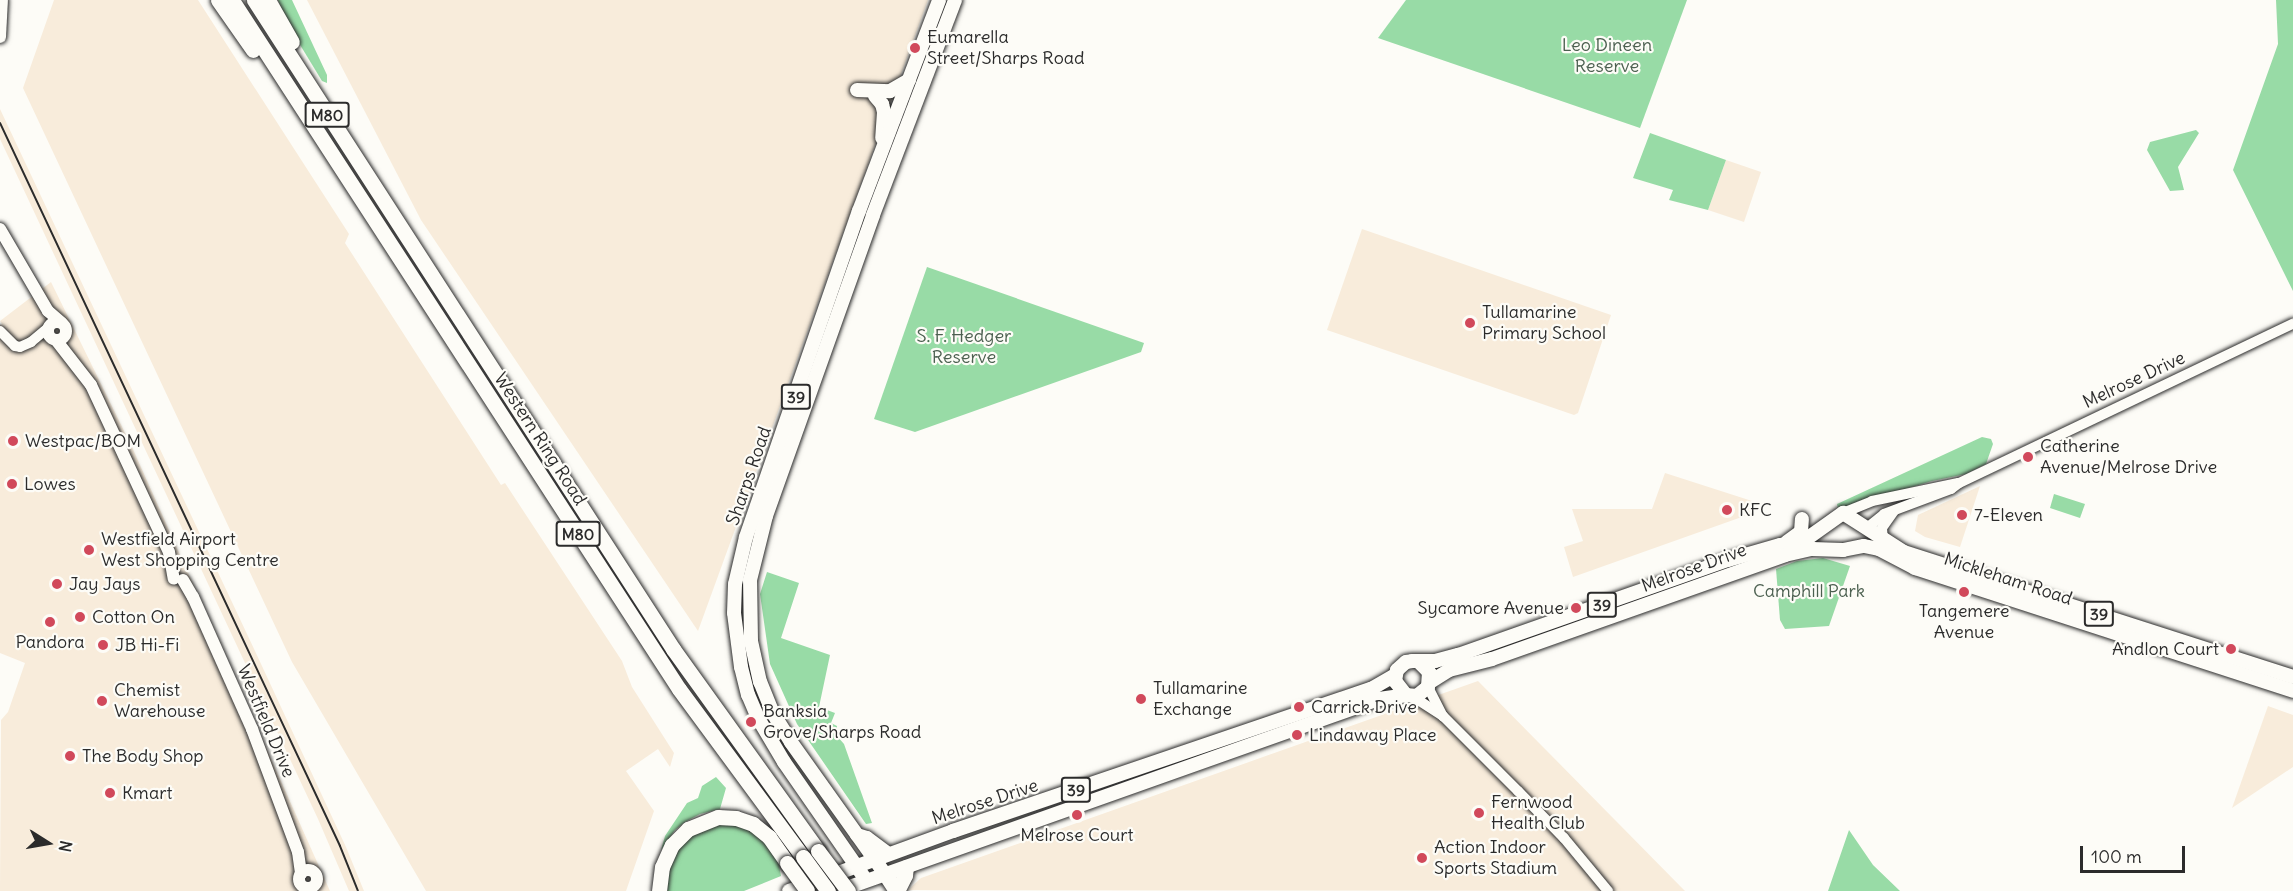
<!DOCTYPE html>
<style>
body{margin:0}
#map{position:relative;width:2293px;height:891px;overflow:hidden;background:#fdfcf7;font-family:Delius,sans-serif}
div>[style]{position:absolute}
.built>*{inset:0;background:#f8ecdb}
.green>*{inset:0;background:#98dba6}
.roads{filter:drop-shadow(0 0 2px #2b2b2b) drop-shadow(0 0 2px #2b2b2b)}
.tertiary>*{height:10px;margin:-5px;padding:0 5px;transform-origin:5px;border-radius:5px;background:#fdfcf7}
.secondary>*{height:12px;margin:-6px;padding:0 6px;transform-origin:6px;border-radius:6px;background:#fdfcf7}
.secondary>.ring{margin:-6px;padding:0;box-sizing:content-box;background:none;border:12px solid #fdfcf7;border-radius:50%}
.primary>*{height:14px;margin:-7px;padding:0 7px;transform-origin:7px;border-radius:7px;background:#fdfcf7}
.motorway>*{height:15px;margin:-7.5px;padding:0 7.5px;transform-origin:7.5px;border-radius:7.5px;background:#fdfcf7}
.rail>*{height:2px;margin:-1px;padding:0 1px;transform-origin:1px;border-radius:1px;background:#2b2b2b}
.bridges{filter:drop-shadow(0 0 2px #2b2b2b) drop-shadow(0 0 2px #2b2b2b)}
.motorway-bridge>*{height:15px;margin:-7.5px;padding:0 7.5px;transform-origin:7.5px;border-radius:7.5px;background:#fdfcf7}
.dots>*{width:16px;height:16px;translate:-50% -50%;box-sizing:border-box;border:3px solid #fdfcf7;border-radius:50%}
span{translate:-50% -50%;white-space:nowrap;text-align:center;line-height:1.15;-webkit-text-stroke:4.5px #fdfcf7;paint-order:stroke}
.shield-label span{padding:2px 4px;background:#fdfcf7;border:2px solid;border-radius:4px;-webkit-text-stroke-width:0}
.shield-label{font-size:16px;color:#2b2b2b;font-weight:700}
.poi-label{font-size:18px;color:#2b2b2b}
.left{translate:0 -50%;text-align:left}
.right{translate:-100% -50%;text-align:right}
.park-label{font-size:18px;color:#4c6050}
.street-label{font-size:18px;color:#2b2b2b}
.north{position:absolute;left:18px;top:813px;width:60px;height:60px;-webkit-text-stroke:4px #fdfcf7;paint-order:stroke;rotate:101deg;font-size:16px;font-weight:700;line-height:24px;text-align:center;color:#2b2b2b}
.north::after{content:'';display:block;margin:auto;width:21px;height:27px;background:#2b2b2b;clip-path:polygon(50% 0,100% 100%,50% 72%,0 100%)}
.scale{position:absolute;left:2080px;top:846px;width:105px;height:27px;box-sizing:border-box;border:3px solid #2b2b2b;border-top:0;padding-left:8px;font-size:18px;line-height:21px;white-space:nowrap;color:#2b2b2b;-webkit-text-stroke:4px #fdfcf7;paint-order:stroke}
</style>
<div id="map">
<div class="built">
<div style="clip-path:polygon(54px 0,198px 0,349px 234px,345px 243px,501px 485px,505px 483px,622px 661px,632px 687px,674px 753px,670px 767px,658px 749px,626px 771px,654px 811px,626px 891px,426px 891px,292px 662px,23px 88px)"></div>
<div style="clip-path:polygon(307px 0,928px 0,698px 631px,421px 220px)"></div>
<div style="clip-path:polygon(0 109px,255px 651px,346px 847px,364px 891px,349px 891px,318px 819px,0 139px)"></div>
<div style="clip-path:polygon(1726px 160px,1761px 172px,1744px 222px,1708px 210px)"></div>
<div style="clip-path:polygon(1362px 229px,1611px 315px,1578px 413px,1574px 415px,1327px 330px)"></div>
<div style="clip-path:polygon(51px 282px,132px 447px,330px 891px,0 891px,1px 720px,8px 712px,25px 663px,0 653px,0 326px,2px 324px,0 321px)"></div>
<div style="clip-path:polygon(1665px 473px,1752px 501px,1753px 513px,1573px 577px,1564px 547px,1583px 541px,1572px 509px,1652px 509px)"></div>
<div style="clip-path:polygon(1980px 486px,1960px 547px,1925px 537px,1915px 531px,1918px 515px)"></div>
<div style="clip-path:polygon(1478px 681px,1685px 891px,908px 890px,921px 878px)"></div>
<div style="clip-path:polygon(2268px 706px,2293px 715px,2293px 767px,2232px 808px)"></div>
</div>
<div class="green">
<div style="clip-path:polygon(278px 0,292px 0,327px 75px,327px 83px,322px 81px,288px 25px)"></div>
<div style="clip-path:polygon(1406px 0,1687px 0,1640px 128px,1378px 38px)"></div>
<div style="clip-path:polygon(2276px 0,2293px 0,2293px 291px,2233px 170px,2278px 44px)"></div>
<div style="clip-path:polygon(2196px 130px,2199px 133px,2178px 167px,2184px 190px,2170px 191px,2147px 150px,2150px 142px)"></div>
<div style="clip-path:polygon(1650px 133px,1726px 160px,1708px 210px,1669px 200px,1673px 190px,1633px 178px)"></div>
<div style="clip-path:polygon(927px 267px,1144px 343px,1141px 352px,915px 432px,874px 419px)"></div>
<div style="clip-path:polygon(1982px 437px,1991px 439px,1993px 444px,1986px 464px,1966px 474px,1932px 481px,1838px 509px,1837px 504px)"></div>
<div style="clip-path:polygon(2054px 494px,2085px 504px,2080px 518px,2050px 508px)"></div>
<div style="clip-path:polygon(1823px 558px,1850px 566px,1829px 626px,1785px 629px,1780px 620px,1776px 569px,1797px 561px)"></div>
<div style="clip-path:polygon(767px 572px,799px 583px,781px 638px,830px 655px,819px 707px,835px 713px,831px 723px,837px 726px,837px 736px,844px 744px,872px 823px,866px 824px,797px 724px,770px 664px,760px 594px)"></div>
<div style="clip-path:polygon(716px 777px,726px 788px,720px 809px,700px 814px,685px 822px,675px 830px,661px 850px,665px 836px,687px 803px,698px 798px,702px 786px)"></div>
<div style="clip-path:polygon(713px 822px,740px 825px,761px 837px,778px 860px,781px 876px,744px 891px,667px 891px,666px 873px,680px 842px)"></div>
<div style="clip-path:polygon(1849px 830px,1873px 865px,1900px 891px,1828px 891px)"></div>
</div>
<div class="roads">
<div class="tertiary">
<div style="left:0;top:331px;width:21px;rotate:45deg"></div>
<div style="left:15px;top:346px;width:5px;rotate:11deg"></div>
<div style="left:20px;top:347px;width:12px;rotate:-24deg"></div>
<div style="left:31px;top:342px;width:23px;rotate:-40deg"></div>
<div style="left:1843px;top:513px;width:31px;rotate:-22deg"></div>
<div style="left:1872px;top:501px;width:88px;rotate:-11.8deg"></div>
<div style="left:1867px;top:528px;width:22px;rotate:-39deg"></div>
<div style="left:1884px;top:514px;width:72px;rotate:-20.5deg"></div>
<div style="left:1951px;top:489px;width:10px;rotate:-37deg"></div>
<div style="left:1959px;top:483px;width:370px;rotate:-25.5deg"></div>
<div style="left:1883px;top:540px;width:12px;rotate:-95deg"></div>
<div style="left:1882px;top:528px;width:21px;rotate:-55deg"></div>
<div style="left:1428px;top:687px;width:33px;rotate:63deg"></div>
<div style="left:1412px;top:696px;width:37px;rotate:33deg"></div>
<div style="left:1443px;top:716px;width:106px;rotate:45deg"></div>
<div style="left:1518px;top:791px;width:66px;rotate:45.6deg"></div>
<div style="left:1564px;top:838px;width:69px;rotate:50.3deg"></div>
</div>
<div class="secondary">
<div style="left:0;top:37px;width:37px;rotate:-87deg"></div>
<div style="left:0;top:229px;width:95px;rotate:59.7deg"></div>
<div style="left:48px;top:311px;width:18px;rotate:41deg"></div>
<div class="ring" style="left:48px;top:322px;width:6px;height:6px"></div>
<div style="left:56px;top:340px;width:57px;rotate:52.1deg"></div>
<div style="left:91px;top:385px;width:184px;rotate:65deg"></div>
<div style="left:169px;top:552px;width:27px;rotate:80deg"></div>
<div style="left:183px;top:580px;width:20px;rotate:60deg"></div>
<div style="left:193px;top:597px;width:145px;rotate:65.9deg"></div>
<div style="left:252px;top:729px;width:131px;rotate:69.5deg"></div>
<div style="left:298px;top:852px;width:22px;rotate:82deg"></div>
<div class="ring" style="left:299px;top:870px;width:6px;height:6px"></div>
</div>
<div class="primary">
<div style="left:857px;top:90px;width:33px;rotate:2deg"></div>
<div style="left:890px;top:91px;width:22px;rotate:-30deg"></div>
<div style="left:875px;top:96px;width:11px;rotate:49deg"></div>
<div style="left:882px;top:104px;width:8px;rotate:76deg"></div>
<div style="left:884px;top:112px;width:26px;rotate:94deg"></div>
<div style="left:1787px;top:542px;width:17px;rotate:-36deg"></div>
<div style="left:1801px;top:532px;width:13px;rotate:-86deg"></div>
<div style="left:1418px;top:661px;width:16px;rotate:45deg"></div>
<div style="left:1429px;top:672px;width:15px;rotate:94deg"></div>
<div style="left:1428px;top:687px;width:14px;rotate:141deg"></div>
<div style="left:1417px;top:696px;width:11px;rotate:-175deg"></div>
<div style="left:1406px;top:695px;width:18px;rotate:-128deg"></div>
<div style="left:1395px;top:681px;width:11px;rotate:-80deg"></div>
<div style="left:1397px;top:670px;width:12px;rotate:-42deg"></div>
<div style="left:1406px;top:662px;width:6px;rotate:-9deg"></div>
<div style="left:1412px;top:661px;width:23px"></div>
<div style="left:1435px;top:661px;width:24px;rotate:-15deg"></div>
<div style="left:1458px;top:655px;width:286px;rotate:-19.4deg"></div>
<div style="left:1728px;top:560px;width:54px;rotate:-16.1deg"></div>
<div style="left:1780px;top:545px;width:25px;rotate:-11deg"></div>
<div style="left:1805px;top:540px;width:47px;rotate:-35.4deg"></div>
<div style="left:1843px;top:513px;width:72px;rotate:32.6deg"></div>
<div style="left:1904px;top:552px;width:409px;rotate:17.8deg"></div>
<div style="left:1430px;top:682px;width:22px;rotate:-32deg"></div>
<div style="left:1449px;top:670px;width:44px;rotate:-14.3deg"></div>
<div style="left:1492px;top:659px;width:311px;rotate:-19.5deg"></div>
<div style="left:1785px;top:555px;width:28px;rotate:-13deg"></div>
<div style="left:1812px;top:549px;width:31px;rotate:2deg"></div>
<div style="left:1843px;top:550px;width:21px;rotate:-11deg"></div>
<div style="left:1864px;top:546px;width:15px;rotate:11deg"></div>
<div style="left:1879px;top:549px;width:41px;rotate:27.8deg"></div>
<div style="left:1915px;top:568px;width:398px;rotate:18deg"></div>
<div style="left:857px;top:835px;width:10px;rotate:17deg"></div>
<div style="left:867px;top:838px;width:26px;rotate:37deg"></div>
<div style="left:885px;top:874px;width:162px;rotate:-125.5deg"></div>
<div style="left:791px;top:742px;width:36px;rotate:-122deg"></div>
<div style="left:772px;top:711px;width:31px;rotate:-112deg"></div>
<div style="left:760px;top:682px;width:42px;rotate:-102.4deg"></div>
<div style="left:751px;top:641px;width:61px;rotate:-90.9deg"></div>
<div style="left:750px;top:580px;width:66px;rotate:-76deg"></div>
<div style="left:766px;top:516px;width:319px;rotate:-70.4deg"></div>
<div style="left:873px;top:215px;width:230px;rotate:-69.1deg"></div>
<div style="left:866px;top:880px;width:144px;rotate:-124.8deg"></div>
<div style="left:784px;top:762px;width:51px;rotate:-120.6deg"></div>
<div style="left:758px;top:718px;width:25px;rotate:-113deg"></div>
<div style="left:748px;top:695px;width:29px;rotate:-104deg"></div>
<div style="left:741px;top:667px;width:54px;rotate:-97.4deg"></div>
<div style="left:734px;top:613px;width:29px;rotate:-88deg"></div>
<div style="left:735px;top:584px;width:48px;rotate:-76.8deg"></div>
<div style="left:746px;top:537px;width:345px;rotate:-70.9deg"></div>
<div style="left:859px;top:211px;width:226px;rotate:-69.2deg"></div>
<div style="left:789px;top:891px;width:175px;rotate:-20.1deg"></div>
<div style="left:953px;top:831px;width:441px;rotate:-18.8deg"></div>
<div style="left:1371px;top:689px;width:28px;rotate:-30deg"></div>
<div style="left:838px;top:891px;width:547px;rotate:-19.53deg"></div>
<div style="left:1354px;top:708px;width:27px;rotate:-20deg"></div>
<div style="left:1379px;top:699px;width:27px;rotate:-8deg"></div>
</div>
<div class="motorway">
<div style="left:218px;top:0;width:61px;rotate:55deg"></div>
<div style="left:232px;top:0;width:821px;rotate:57.03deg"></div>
<div style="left:679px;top:689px;width:209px;rotate:53.6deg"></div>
<div style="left:254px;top:0;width:773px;rotate:57.15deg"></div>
<div style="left:673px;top:649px;width:249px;rotate:54.3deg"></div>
<div style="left:268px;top:0;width:48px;rotate:60.3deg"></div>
<div style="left:885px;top:874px;width:20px;rotate:57deg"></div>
<div style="left:659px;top:891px;width:24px;rotate:-83deg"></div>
<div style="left:662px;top:867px;width:24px;rotate:-66deg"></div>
<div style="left:672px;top:845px;width:23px;rotate:-45deg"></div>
<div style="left:688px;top:829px;width:32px;rotate:-22deg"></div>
<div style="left:718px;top:817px;width:18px;rotate:3deg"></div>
<div style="left:736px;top:818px;width:18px;rotate:19deg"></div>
<div style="left:753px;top:824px;width:21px;rotate:39deg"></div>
<div style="left:769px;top:837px;width:32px;rotate:55deg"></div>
<div style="left:897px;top:891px;width:18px;rotate:-63deg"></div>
<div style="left:905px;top:875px;width:8px;rotate:-83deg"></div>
</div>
</div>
<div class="rail">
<div style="left:0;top:123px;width:799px;rotate:64.81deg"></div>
<div style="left:340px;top:846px;width:48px;rotate:68.2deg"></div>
</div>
<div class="bridges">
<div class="motorway-bridge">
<div style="left:818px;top:851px;width:50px;rotate:53.1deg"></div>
<div style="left:803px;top:857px;width:42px;rotate:53.7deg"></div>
<div style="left:787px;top:863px;width:34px;rotate:54deg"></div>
</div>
</div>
<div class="dots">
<div style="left:915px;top:48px;background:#d1495b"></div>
<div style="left:1470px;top:323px;background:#d1495b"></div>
<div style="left:13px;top:441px;background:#d1495b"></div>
<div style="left:2028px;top:457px;background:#d1495b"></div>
<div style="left:12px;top:484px;background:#d1495b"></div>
<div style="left:1727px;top:510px;background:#d1495b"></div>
<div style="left:1962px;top:515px;background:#d1495b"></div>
<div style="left:89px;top:550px;background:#d1495b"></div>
<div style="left:57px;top:584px;background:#d1495b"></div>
<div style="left:1964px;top:592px;background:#d1495b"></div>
<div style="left:1576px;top:608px;background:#d1495b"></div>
<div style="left:80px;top:617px;background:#d1495b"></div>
<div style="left:50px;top:622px;background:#d1495b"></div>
<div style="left:103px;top:645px;background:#d1495b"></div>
<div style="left:2231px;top:649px;background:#d1495b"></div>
<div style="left:1141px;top:699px;background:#d1495b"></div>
<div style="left:102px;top:701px;background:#d1495b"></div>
<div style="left:1299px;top:707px;background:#d1495b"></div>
<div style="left:751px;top:722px;background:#d1495b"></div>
<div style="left:1297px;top:735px;background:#d1495b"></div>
<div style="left:70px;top:756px;background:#d1495b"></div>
<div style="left:110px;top:793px;background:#d1495b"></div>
<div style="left:1479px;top:813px;background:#d1495b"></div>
<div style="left:1077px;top:815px;background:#d1495b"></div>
<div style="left:1422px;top:858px;background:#d1495b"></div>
</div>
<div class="shield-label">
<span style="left:327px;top:115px">M80</span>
<span style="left:796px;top:397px">39</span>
<span style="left:578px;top:534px">M80</span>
<span style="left:1602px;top:605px">39</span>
<span style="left:2099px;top:614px">39</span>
<span style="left:1076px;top:790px">39</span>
</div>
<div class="poi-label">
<span class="left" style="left:927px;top:48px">Eumarella<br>Street/Sharps Road</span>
<span class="left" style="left:1482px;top:323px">Tullamarine<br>Primary School</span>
<span class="left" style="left:25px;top:441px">Westpac/BOM</span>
<span class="left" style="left:2040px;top:457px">Catherine<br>Avenue/Melrose Drive</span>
<span class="left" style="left:24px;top:484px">Lowes</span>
<span class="left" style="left:1739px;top:510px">KFC</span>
<span class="left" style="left:1974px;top:515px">7-Eleven</span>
<span class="left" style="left:101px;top:550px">Westfield Airport<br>West Shopping Centre</span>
<span class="left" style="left:69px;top:584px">Jay Jays</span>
<span class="right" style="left:1564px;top:608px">Sycamore Avenue</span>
<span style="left:1964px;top:622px">Tangemere<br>Avenue</span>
<span class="left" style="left:92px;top:617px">Cotton On</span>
<span style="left:50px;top:642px">Pandora</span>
<span class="left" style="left:115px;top:645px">JB Hi-Fi</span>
<span class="right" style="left:2219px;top:649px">Andlon Court</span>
<span class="left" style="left:1153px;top:699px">Tullamarine<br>Exchange</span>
<span class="left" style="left:114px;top:701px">Chemist<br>Warehouse</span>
<span class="left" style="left:1311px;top:707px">Carrick Drive</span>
<span class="left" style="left:763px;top:722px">Banksia<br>Grove/Sharps Road</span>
<span class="left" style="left:1309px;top:735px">Lindaway Place</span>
<span class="left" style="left:82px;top:756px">The Body Shop</span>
<span class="left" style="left:122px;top:793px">Kmart</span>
<span class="left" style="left:1491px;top:813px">Fernwood<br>Health Club</span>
<span style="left:1077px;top:835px">Melrose Court</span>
<span class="left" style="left:1434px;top:858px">Action Indoor<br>Sports Stadium</span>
</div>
<div class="park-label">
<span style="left:1607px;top:56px">Leo Dineen<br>Reserve</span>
<span style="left:964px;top:347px">S. F. Hedger<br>Reserve</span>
<span style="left:1809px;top:591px">Camphill Park</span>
</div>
<div class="street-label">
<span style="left:2134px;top:380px;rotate:-25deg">Melrose Drive</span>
<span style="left:540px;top:439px;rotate:57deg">Western Ring Road</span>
<span style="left:749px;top:476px;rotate:-71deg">Sharps Road</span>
<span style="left:1694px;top:568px;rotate:-20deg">Melrose Drive</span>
<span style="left:2008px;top:579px;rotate:18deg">Mickleham Road</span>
<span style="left:266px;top:721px;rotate:67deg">Westfield Drive</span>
<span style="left:985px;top:802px;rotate:-18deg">Melrose Drive</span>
</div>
<div class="north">N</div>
<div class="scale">100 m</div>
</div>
